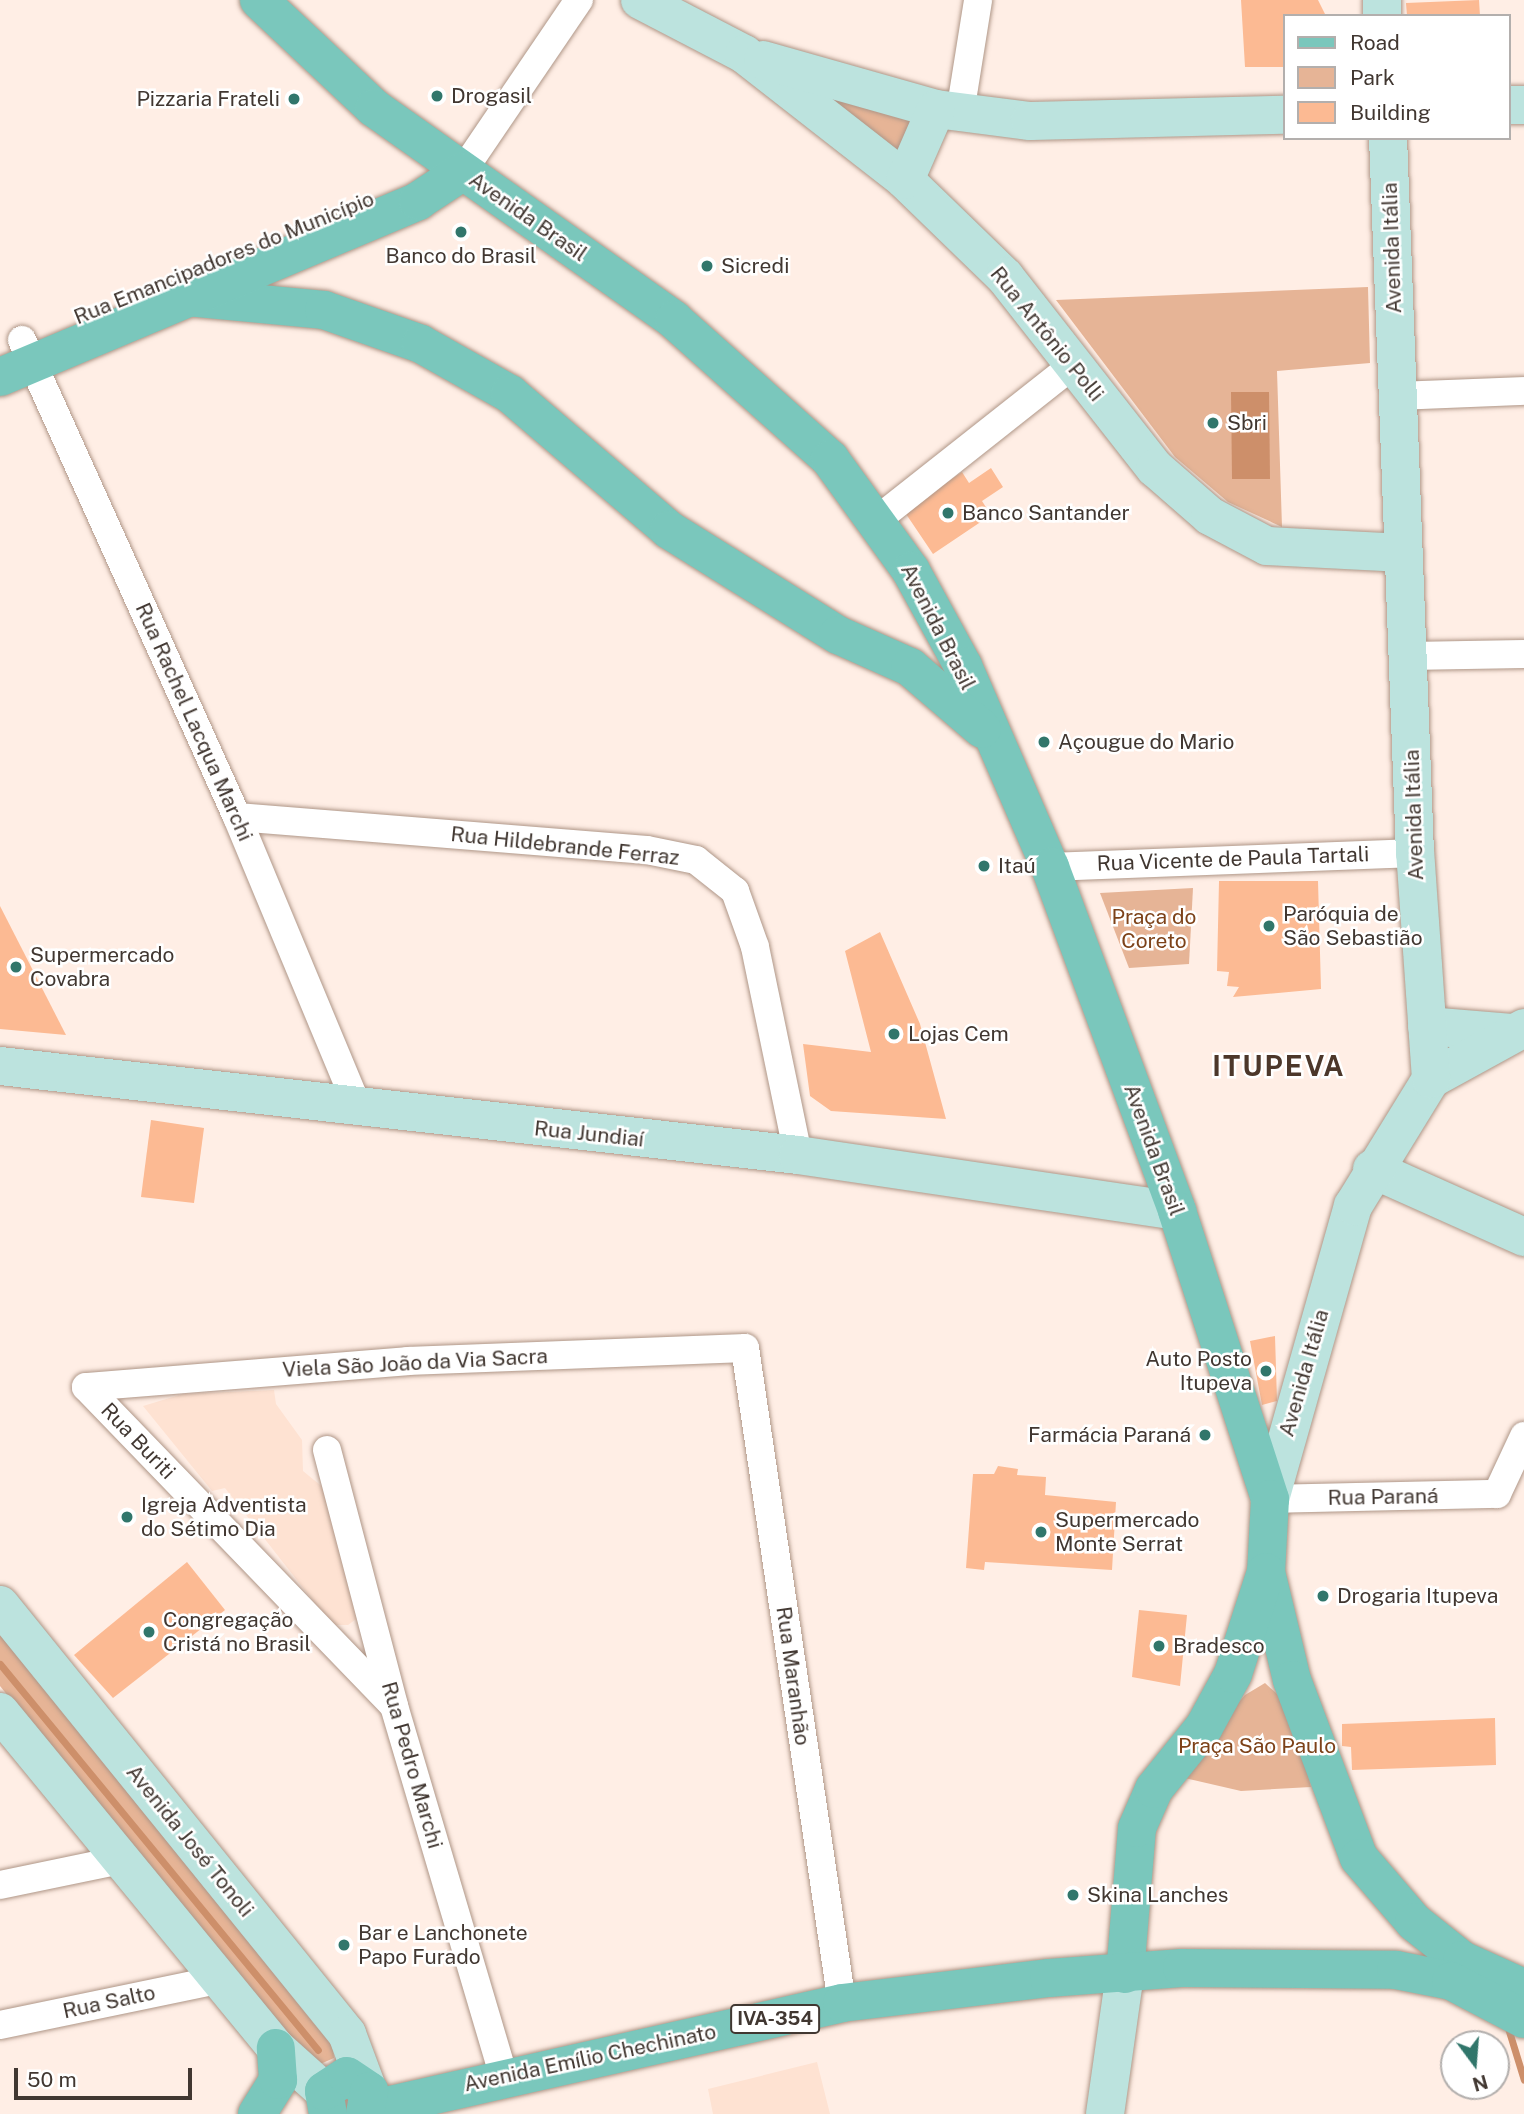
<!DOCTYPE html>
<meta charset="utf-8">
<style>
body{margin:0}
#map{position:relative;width:1524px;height:2114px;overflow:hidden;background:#ffeee5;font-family:"Public Sans",sans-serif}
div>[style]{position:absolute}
.built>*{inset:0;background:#fee2d2}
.green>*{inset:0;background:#e6b496}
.water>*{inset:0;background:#cd8f6a}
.stream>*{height:7px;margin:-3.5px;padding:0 3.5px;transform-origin:3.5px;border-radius:3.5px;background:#cd8f6a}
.building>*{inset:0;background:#fcba93}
.roads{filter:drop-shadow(0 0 2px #af9687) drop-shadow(0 0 2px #af9687)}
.street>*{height:28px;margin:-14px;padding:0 14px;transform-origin:14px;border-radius:14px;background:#fff}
.secondary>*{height:38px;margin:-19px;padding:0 19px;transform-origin:19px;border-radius:19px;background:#bce3de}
.primary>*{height:38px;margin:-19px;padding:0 19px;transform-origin:19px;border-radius:19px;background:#7ac7bc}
.dots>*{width:19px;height:19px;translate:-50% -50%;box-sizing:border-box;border:4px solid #fff;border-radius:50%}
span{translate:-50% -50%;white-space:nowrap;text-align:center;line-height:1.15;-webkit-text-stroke:5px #fff;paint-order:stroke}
.shield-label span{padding:2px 5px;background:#fff;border:2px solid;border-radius:5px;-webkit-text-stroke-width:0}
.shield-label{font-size:19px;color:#413731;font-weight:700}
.poi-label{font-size:21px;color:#413731}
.left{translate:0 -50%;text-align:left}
.right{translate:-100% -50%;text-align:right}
.street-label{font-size:21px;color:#413731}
.park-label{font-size:21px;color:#7d4219}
.district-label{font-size:28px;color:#4c372a;font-weight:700;letter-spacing:2px}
.legend{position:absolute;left:1283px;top:14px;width:228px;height:126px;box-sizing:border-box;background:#fff;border:2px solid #b3afad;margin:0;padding:9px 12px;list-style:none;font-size:21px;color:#413731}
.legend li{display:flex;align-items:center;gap:14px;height:35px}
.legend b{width:35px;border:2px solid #b3afad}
.north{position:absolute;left:1440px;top:2030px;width:70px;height:70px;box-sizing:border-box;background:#fff;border:2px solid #b3afad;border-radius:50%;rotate:164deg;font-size:19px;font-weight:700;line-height:28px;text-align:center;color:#413731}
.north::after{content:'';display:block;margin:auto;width:24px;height:32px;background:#31766b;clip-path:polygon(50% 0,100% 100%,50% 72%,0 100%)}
.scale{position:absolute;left:14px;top:2068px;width:178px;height:32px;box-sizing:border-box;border:4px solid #413731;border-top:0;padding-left:9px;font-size:21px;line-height:24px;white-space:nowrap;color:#413731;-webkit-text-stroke:5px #fff;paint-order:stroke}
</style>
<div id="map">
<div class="built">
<div style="clip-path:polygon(274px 1390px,276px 1404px,302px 1440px,303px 1471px,325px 1489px,360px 1616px,348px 1625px,332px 1625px,225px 1488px,212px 1491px,143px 1406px,183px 1394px)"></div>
<div style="clip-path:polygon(817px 2062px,830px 2114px,713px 2114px,708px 2089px)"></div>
</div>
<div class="green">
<div style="clip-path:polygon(825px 97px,921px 113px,902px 159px)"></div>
<div style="clip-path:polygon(1368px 287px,1370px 363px,1277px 371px,1282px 527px,1228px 502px,1175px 457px,1056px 300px)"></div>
<div style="clip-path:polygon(1193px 888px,1189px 964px,1129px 968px,1100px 893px)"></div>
<div style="clip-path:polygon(0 1634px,333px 2047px,334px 2058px,318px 2065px,278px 2027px,0 1686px)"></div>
<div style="clip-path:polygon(1265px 1683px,1290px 1706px,1311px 1787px,1241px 1791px,1176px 1776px,1245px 1695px)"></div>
</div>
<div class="water">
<div style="clip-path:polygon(1231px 392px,1269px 392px,1270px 479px,1232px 479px)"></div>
</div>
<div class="stream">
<div style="left:0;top:1664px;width:500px;rotate:50.52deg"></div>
<div style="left:1508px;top:2028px;width:54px;rotate:72.9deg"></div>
</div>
<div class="building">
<div style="clip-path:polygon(1241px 0,1318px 0,1326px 16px,1284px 16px,1284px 67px,1245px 67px)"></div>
<div style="clip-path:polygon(1479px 0,1480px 16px,1407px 16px,1406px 3px)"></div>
<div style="clip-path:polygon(991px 468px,1003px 487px,982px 501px,991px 515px,933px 554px,904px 511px,962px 472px,969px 483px)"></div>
<div style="clip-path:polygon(1219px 881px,1318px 881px,1321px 989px,1233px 997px,1239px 987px,1227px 986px,1229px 972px,1217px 971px)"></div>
<div style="clip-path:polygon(0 906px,66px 1035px,0 1029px)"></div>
<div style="clip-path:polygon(880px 932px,920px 1024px,946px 1119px,831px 1111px,810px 1096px,803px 1044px,871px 1052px,845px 951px)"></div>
<div style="clip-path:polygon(151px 1120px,204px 1128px,194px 1203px,141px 1197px)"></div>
<div style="clip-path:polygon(1275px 1336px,1277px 1401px,1262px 1405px,1250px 1341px)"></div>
<div style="clip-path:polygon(998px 1466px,1018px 1469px,1017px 1475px,1046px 1477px,1045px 1495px,1116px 1502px,1112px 1570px,985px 1562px,984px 1570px,966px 1568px,973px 1474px,994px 1474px)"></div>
<div style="clip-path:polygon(187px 1562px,225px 1610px,113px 1698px,74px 1655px)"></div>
<div style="clip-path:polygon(1139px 1610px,1187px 1615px,1180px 1686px,1132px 1677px)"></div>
<div style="clip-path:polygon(1495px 1718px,1496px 1765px,1352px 1770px,1351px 1747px,1342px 1746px,1342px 1724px)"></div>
</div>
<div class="roads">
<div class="street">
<div style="left:960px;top:113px;width:114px;rotate:-80.9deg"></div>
<div style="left:462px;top:172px;width:208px;rotate:-55.8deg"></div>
<div style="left:22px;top:340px;width:523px;rotate:65.74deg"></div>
<div style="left:237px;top:817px;width:314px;rotate:67.4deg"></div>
<div style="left:1398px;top:396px;width:126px;rotate:-2.3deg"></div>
<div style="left:878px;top:519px;width:248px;rotate:-38.3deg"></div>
<div style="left:1408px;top:656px;width:116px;rotate:-1deg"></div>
<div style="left:237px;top:817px;width:411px;rotate:4.6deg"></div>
<div style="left:647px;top:850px;width:50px;rotate:11.5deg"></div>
<div style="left:696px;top:860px;width:50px;rotate:38.5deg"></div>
<div style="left:735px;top:891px;width:59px;rotate:70.3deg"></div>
<div style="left:755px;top:947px;width:212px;rotate:78.3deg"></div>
<div style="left:1050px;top:867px;width:365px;rotate:-2.2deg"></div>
<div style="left:86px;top:1387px;width:323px;rotate:-4.6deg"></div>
<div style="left:408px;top:1361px;width:337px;rotate:-2.2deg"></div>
<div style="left:745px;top:1348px;width:662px;rotate:81.58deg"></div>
<div style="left:86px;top:1387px;width:441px;rotate:46deg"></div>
<div style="left:327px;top:1450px;width:265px;rotate:75.3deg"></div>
<div style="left:394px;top:1706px;width:387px;rotate:73.5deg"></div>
<div style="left:1270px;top:1499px;width:227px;rotate:-1.3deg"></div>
<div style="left:1497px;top:1494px;width:64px;rotate:-65deg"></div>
<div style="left:0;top:1885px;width:124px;rotate:-11.7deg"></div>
<div style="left:0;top:2025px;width:223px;rotate:-11.7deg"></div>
</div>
<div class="secondary">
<div style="left:640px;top:0;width:117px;rotate:27.4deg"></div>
<div style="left:744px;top:54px;width:204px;rotate:38deg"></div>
<div style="left:905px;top:180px;width:139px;rotate:44.1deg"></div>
<div style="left:1005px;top:277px;width:243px;rotate:51.9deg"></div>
<div style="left:1155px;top:468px;width:73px;rotate:41.1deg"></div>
<div style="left:1210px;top:516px;width:64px;rotate:27.8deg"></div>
<div style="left:1267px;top:546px;width:137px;rotate:2.9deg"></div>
<div style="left:1382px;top:0;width:16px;rotate:90deg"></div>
<div style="left:763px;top:60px;width:180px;rotate:15.8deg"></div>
<div style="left:936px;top:109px;width:95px;rotate:7.3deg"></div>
<div style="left:1030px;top:121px;width:254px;rotate:-1.4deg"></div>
<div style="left:1508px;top:105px;width:16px"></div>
<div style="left:905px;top:180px;width:77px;rotate:-66.4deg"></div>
<div style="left:1427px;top:1026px;width:85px;rotate:4.7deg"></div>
<div style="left:0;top:1066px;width:803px;rotate:6.36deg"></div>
<div style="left:798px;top:1155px;width:383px;rotate:8.4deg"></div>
<div style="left:1431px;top:1079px;width:106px;rotate:-28.7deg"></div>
<div style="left:1372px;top:1169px;width:167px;rotate:24.1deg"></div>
<div style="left:1270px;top:1499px;width:305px;rotate:-74.2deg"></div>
<div style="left:1353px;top:1206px;width:149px;rotate:-58.4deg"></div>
<div style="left:1431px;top:1079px;width:227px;rotate:-94deg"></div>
<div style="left:1415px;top:853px;width:716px;rotate:-92.16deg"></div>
<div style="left:0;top:1605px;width:552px;rotate:51.03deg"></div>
<div style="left:347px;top:2034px;width:54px;rotate:69.6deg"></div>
<div style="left:0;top:1712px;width:435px;rotate:50.6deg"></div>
<div style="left:276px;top:2048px;width:64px;rotate:41.9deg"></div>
<div style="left:1105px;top:2114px;width:141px;rotate:-81.9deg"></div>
</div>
<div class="primary">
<div style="left:259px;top:0;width:158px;rotate:43.2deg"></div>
<div style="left:374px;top:108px;width:367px;rotate:35.2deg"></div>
<div style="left:674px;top:320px;width:209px;rotate:41.7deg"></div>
<div style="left:830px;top:459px;width:138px;rotate:54.1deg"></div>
<div style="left:911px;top:571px;width:108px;rotate:61.3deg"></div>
<div style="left:963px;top:666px;width:219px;rotate:66.6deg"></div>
<div style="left:1050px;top:867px;width:367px;rotate:69.7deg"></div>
<div style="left:1177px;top:1211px;width:303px;rotate:72.1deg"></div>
<div style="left:1270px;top:1499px;width:73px;rotate:93.1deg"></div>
<div style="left:1266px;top:1572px;width:111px;rotate:76.5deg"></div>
<div style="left:1292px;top:1680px;width:190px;rotate:69.4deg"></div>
<div style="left:1359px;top:1858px;width:84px;rotate:49.3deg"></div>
<div style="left:1414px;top:1922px;width:61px;rotate:38.4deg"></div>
<div style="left:1462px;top:1960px;width:68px;rotate:24.3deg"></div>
<div style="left:187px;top:297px;width:138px;rotate:5.4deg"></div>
<div style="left:324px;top:310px;width:103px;rotate:19.3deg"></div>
<div style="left:421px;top:344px;width:102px;rotate:29.3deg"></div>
<div style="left:510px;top:394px;width:209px;rotate:40.5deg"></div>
<div style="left:669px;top:530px;width:199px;rotate:31.9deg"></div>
<div style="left:838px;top:635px;width:79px;rotate:24deg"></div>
<div style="left:910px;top:667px;width:95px;rotate:40.7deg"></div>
<div style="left:0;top:377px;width:454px;rotate:-22.8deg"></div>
<div style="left:418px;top:201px;width:53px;rotate:-33.4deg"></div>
<div style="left:1125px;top:1974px;width:146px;rotate:-85.3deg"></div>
<div style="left:1137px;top:1828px;width:43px;rotate:-66.4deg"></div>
<div style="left:1154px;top:1789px;width:80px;rotate:-51.1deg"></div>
<div style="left:1204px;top:1727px;width:60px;rotate:-61.3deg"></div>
<div style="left:1233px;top:1674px;width:107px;rotate:-72.1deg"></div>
<div style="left:368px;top:2110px;width:486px;rotate:-12.7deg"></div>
<div style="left:842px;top:2003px;width:209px;rotate:-6.9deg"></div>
<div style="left:1049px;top:1978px;width:133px;rotate:-4.3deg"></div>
<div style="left:1182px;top:1968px;width:214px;rotate:0.5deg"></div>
<div style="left:1396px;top:1970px;width:56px;rotate:11.3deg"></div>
<div style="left:1451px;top:1981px;width:82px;rotate:27.5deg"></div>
<div style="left:257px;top:2114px;width:40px;rotate:-58deg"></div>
<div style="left:278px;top:2080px;width:32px;rotate:-94deg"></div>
<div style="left:328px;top:2114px;width:23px;rotate:-100deg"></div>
<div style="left:324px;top:2091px;width:27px;rotate:-33deg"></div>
<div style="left:347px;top:2076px;width:27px;rotate:34deg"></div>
<div style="left:369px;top:2091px;width:23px;rotate:100deg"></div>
</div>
</div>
<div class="dots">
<div style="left:437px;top:96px;background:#31766b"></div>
<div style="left:294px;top:99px;background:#31766b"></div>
<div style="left:461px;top:232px;background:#31766b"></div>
<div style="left:707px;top:266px;background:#31766b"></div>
<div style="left:1213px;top:423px;background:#31766b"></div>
<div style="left:948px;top:513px;background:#31766b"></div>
<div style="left:1044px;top:742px;background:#31766b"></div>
<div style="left:984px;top:866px;background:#31766b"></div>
<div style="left:1269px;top:926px;background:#31766b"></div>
<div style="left:16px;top:967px;background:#31766b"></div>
<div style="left:894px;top:1034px;background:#31766b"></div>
<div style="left:1266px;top:1371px;background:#31766b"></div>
<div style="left:1205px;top:1435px;background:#31766b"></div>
<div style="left:127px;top:1517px;background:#31766b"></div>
<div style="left:1041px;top:1532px;background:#31766b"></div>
<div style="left:1323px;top:1596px;background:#31766b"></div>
<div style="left:149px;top:1632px;background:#31766b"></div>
<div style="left:1159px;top:1646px;background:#31766b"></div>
<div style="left:1073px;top:1895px;background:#31766b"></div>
<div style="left:344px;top:1945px;background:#31766b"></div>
</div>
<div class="shield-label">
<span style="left:775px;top:2019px">IVA-354</span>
</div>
<div class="poi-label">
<span class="left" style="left:451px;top:96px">Drogasil</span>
<span class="right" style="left:280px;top:99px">Pizzaria Frateli</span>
<span style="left:461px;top:256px">Banco do Brasil</span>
<span class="left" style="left:721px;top:266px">Sicredi</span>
<span class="left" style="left:1227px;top:423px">Sbri</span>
<span class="left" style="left:962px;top:513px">Banco Santander</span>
<span class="left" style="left:1058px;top:742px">Açougue do Mario</span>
<span class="left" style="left:998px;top:866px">Itaú</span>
<span class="left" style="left:1283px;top:926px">Paróquia de<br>São Sebastião</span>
<span class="left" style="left:30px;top:967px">Supermercado<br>Covabra</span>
<span class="left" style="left:908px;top:1034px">Lojas Cem</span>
<span class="right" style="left:1252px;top:1371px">Auto Posto<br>Itupeva</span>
<span class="right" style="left:1191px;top:1435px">Farmácia Paraná</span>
<span class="left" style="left:141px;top:1517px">Igreja Adventista<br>do Sétimo Dia</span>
<span class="left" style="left:1055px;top:1532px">Supermercado<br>Monte Serrat</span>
<span class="left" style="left:1337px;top:1596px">Drogaria Itupeva</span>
<span class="left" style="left:163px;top:1632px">Congregação<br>Cristá no Brasil</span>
<span class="left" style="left:1173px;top:1646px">Bradesco</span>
<span class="left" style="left:1087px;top:1895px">Skina Lanches</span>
<span class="left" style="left:358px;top:1945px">Bar e Lanchonete<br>Papo Furado</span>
</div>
<div class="street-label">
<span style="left:528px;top:217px;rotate:35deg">Avenida Brasil</span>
<span style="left:1392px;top:248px;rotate:-92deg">Avenida Itália</span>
<span style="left:224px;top:258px;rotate:-22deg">Rua Emancipadores do Município</span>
<span style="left:1047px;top:334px;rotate:51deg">Rua Antônio Polli</span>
<span style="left:938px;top:627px;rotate:63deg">Avenida Brasil</span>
<span style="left:194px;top:722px;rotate:66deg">Rua Rachel Lacqua Marchi</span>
<span style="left:1414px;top:815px;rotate:-92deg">Avenida Itália</span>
<span style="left:565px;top:846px;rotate:6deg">Rua Hildebrande Ferraz</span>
<span style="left:1233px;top:859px;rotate:-2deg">Rua Vicente de Paula Tartali</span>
<span style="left:589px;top:1134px;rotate:6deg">Rua Jundiaí</span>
<span style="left:1154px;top:1150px;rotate:70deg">Avenida Brasil</span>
<span style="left:415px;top:1363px;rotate:-3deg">Viela São João da Via Sacra</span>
<span style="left:1304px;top:1373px;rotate:-74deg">Avenida Itália</span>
<span style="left:138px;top:1441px;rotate:46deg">Rua Buriti</span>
<span style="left:1383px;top:1497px;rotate:-1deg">Rua Paraná</span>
<span style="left:793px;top:1676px;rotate:82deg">Rua Maranhão</span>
<span style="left:412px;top:1765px;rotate:74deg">Rua Pedro Marchi</span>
<span style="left:190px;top:1841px;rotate:51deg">Avenida José Tonoli</span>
<span style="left:109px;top:2002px;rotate:-12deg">Rua Salto</span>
<span style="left:590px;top:2058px;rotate:-12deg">Avenida Emílio Chechinato</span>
</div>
<div class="park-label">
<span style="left:1154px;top:929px">Praça do<br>Coreto</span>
<span style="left:1257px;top:1746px">Praça São Paulo</span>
</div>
<div class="district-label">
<span style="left:1279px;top:1066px">ITUPEVA</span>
</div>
<ul class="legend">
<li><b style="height:9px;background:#7ac7bc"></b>Road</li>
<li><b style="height:19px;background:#e6b496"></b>Park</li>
<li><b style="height:19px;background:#fcba93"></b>Building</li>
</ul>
<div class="north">N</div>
<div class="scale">50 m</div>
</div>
